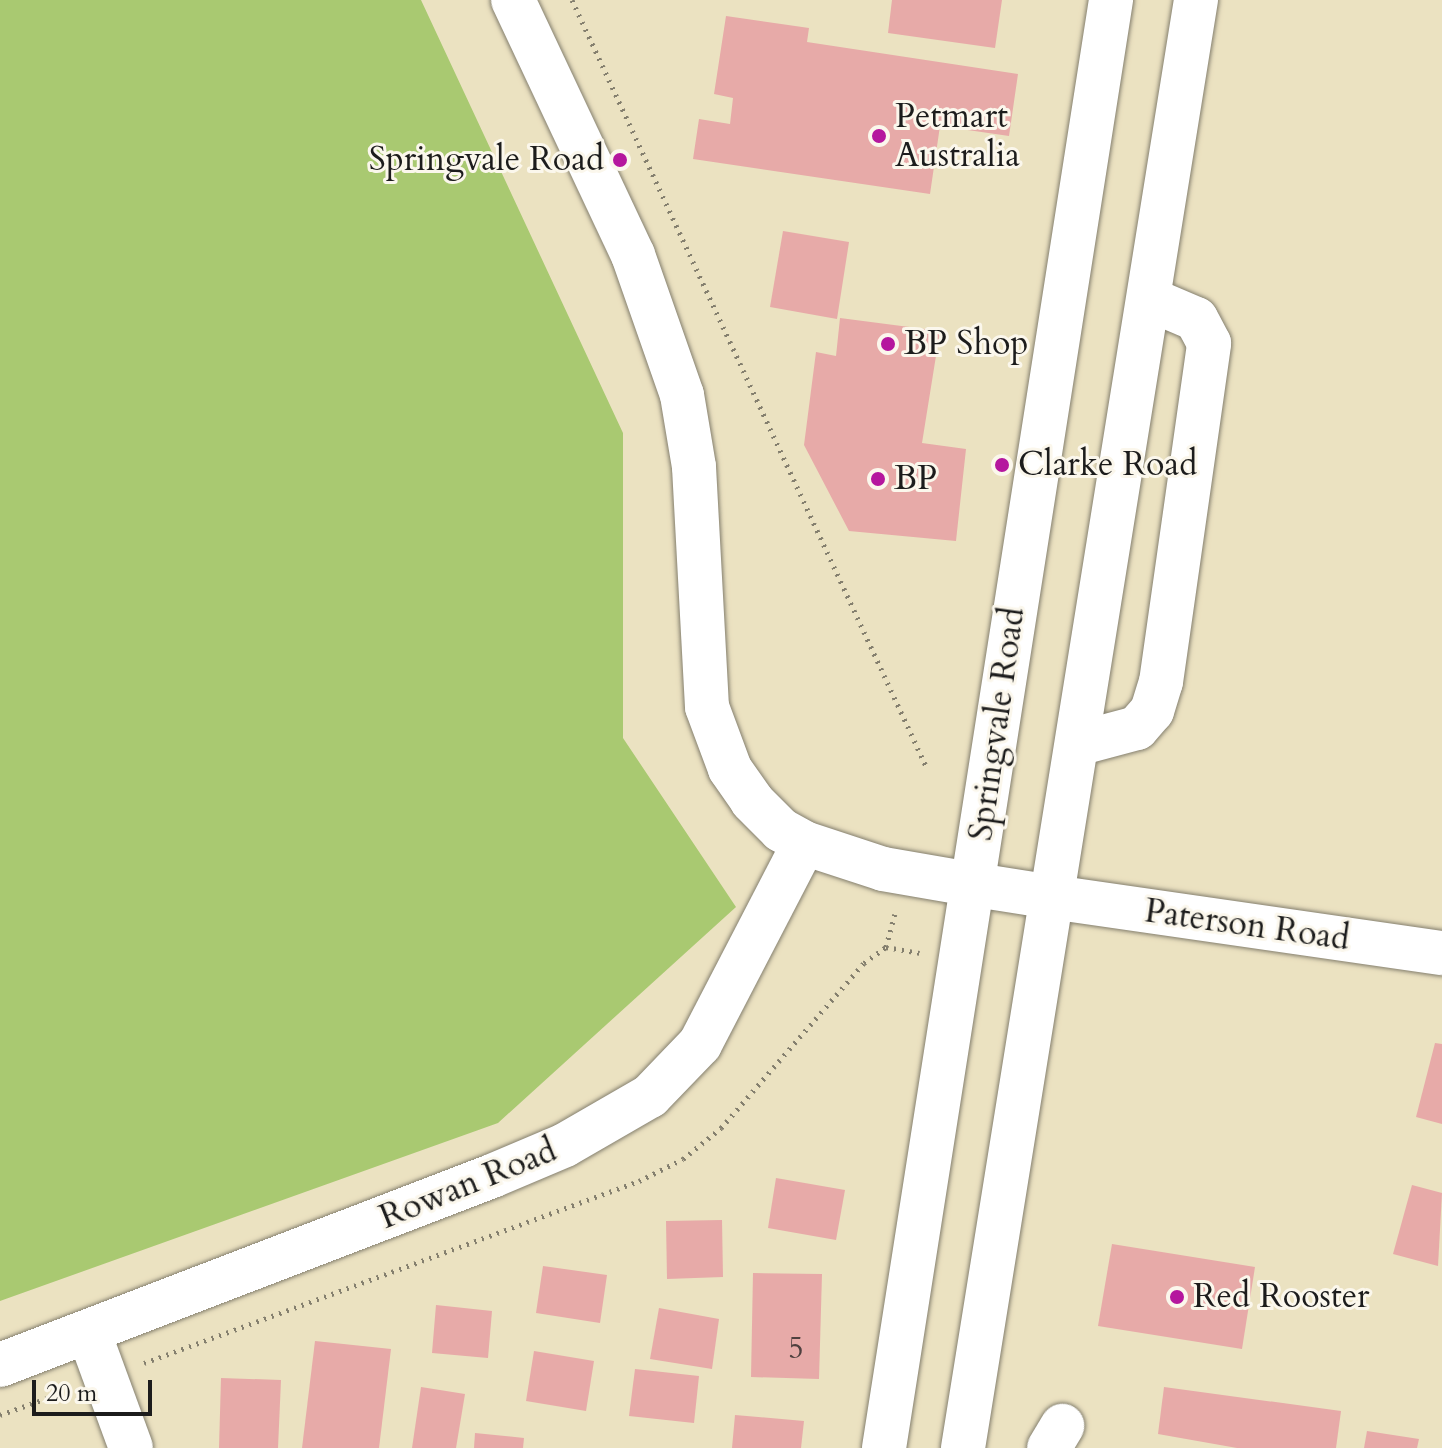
<!DOCTYPE html>
<style>
body{margin:0}
#map{position:relative;width:1442px;height:1448px;overflow:hidden;background:#ebe2c1;font-family:Cardo,serif}
div>[style]{position:absolute}
.green>*{inset:0;background:#a9c971}
.building>*{inset:0;background:#e7aaa8}
.path>*{height:5px;margin-top:-2.5px;transform-origin:0;background:repeating-linear-gradient(90deg,#847f6e 0 2px,transparent 0 8px)}
.roads{filter:drop-shadow(0 0 2px #847f6e) drop-shadow(0 0 2px #847f6e)}
.minor>*{height:44px;margin:-22px;padding:0 22px;transform-origin:22px;border-radius:22px;background:#fff}
.tertiary>*{height:44px;margin:-22px;padding:0 22px;transform-origin:22px;border-radius:22px;background:#fff}
.secondary>*{height:44px;margin:-22px;padding:0 22px;transform-origin:22px;border-radius:22px;background:#fff}
.trunk>*{height:44px;margin:-22px;padding:0 22px;transform-origin:22px;border-radius:22px;background:#fff}
.dots>*{width:22px;height:22px;translate:-50% -50%;box-sizing:border-box;border:4px solid #fbf7ec;border-radius:50%}
span{translate:-50% -50%;white-space:nowrap;text-align:center;line-height:1.15;-webkit-text-stroke:6px #fbf7ec;paint-order:stroke}
.number-label{font-size:30px;color:#4f403f}
.number-label span{-webkit-text-stroke-width:0}
.poi-label{font-size:34px;color:#1c1c1c}
.left{translate:0 -50%;text-align:left}
.right{translate:-100% -50%;text-align:right}
.street-label{font-size:34px;color:#1c1c1c}
.scale{position:absolute;left:32px;top:1380px;width:120px;height:36px;box-sizing:border-box;border:4px solid #1c1c1c;border-top:0;padding-left:10px;font-size:24px;line-height:28px;white-space:nowrap;color:#1c1c1c;-webkit-text-stroke:6px #fbf7ec;paint-order:stroke}
</style>
<div id="map">
<div class="green">
<div style="clip-path:polygon(0 0,421px 0,623px 433px,623px 738px,736px 907px,498px 1123px,0 1301px)"></div>
</div>
<div class="building">
<div style="clip-path:polygon(892px 0,1002px 0,995px 48px,888px 33px)"></div>
<div style="clip-path:polygon(726px 16px,809px 28px,807px 42px,1018px 74px,1009px 136px,940px 126px,930px 194px,693px 159px,699px 119px,730px 124px,733px 98px,714px 94px)"></div>
<div style="clip-path:polygon(783px 231px,849px 242px,837px 319px,770px 307px)"></div>
<div style="clip-path:polygon(840px 318px,940px 331px,922px 443px,966px 449px,956px 541px,849px 531px,804px 445px,816px 352px,836px 356px)"></div>
<div style="clip-path:polygon(1435px 1043px,1442px 1044px,1442px 1124px,1416px 1117px)"></div>
<div style="clip-path:polygon(776px 1178px,845px 1190px,836px 1240px,768px 1228px)"></div>
<div style="clip-path:polygon(1412px 1185px,1442px 1193px,1438px 1266px,1393px 1254px)"></div>
<div style="clip-path:polygon(722px 1220px,723px 1277px,667px 1279px,666px 1221px)"></div>
<div style="clip-path:polygon(1112px 1244px,1255px 1267px,1242px 1349px,1098px 1326px)"></div>
<div style="clip-path:polygon(543px 1266px,607px 1275px,600px 1323px,536px 1313px)"></div>
<div style="clip-path:polygon(753px 1273px,822px 1274px,819px 1379px,751px 1377px)"></div>
<div style="clip-path:polygon(436px 1305px,492px 1311px,488px 1358px,432px 1353px)"></div>
<div style="clip-path:polygon(659px 1308px,719px 1319px,712px 1369px,650px 1359px)"></div>
<div style="clip-path:polygon(315px 1341px,391px 1349px,379px 1448px,302px 1448px)"></div>
<div style="clip-path:polygon(534px 1351px,594px 1361px,586px 1411px,526px 1401px)"></div>
<div style="clip-path:polygon(635px 1369px,699px 1376px,694px 1423px,629px 1416px)"></div>
<div style="clip-path:polygon(221px 1378px,281px 1380px,278px 1448px,219px 1448px)"></div>
<div style="clip-path:polygon(421px 1387px,465px 1394px,456px 1448px,412px 1448px)"></div>
<div style="clip-path:polygon(1164px 1387px,1341px 1411px,1336px 1448px,1237px 1448px,1158px 1434px)"></div>
<div style="clip-path:polygon(735px 1415px,804px 1421px,801px 1448px,732px 1448px)"></div>
<div style="clip-path:polygon(1367px 1431px,1419px 1439px,1417px 1448px,1364px 1448px)"></div>
<div style="clip-path:polygon(475px 1433px,524px 1438px,523px 1448px,474px 1448px)"></div>
</div>
<div class="path">
<div style="left:572px;top:0;width:844px;rotate:65.2deg"></div>
<div style="left:886px;top:947px;width:34px;rotate:10deg"></div>
<div style="left:144px;top:1363px;width:527px;rotate:-20.19deg"></div>
<div style="left:639px;top:1181px;width:49px;rotate:-26.6deg"></div>
<div style="left:683px;top:1159px;width:49px;rotate:-39.2deg"></div>
<div style="left:721px;top:1128px;width:218px;rotate:-49.1deg"></div>
<div style="left:864px;top:963px;width:27px;rotate:-36deg"></div>
<div style="left:886px;top:947px;width:34px;rotate:-75deg"></div>
<div style="left:0;top:1415px;width:71px;rotate:-19.7deg"></div>
</div>
<div class="roads">
<div class="minor">
<div style="left:1077px;top:744px;width:62px;rotate:-14.9deg"></div>
<div style="left:1137px;top:728px;width:23px;rotate:-49deg"></div>
<div style="left:1152px;top:711px;width:30px;rotate:-73deg"></div>
<div style="left:1161px;top:682px;width:342px;rotate:-81.9deg"></div>
<div style="left:1209px;top:343px;width:27px;rotate:-118deg"></div>
<div style="left:1196px;top:319px;width:51px;rotate:-156.9deg"></div>
<div style="left:89px;top:1333px;width:122px;rotate:69.9deg"></div>
<div style="left:0;top:1365px;width:527px;rotate:-21.01deg"></div>
<div style="left:492px;top:1176px;width:79px;rotate:-23deg"></div>
<div style="left:565px;top:1145px;width:98px;rotate:-30deg"></div>
<div style="left:650px;top:1096px;width:72px;rotate:-46.1deg"></div>
<div style="left:700px;top:1044px;width:226px;rotate:-62.6deg"></div>
<div style="left:1049px;top:1448px;width:26px;rotate:-59deg"></div>
</div>
<div class="tertiary">
<div style="left:1052px;top:897px;width:394px;rotate:8.2deg"></div>
</div>
<div class="secondary">
<div style="left:513px;top:0;width:282px;rotate:64.8deg"></div>
<div style="left:633px;top:255px;width:148px;rotate:70.7deg"></div>
<div style="left:682px;top:395px;width:73px;rotate:80.5deg"></div>
<div style="left:694px;top:467px;width:240px;rotate:86.9deg"></div>
<div style="left:707px;top:707px;width:66px;rotate:69.6deg"></div>
<div style="left:730px;top:769px;width:39px;rotate:55deg"></div>
<div style="left:752px;top:801px;width:41px;rotate:45deg"></div>
<div style="left:781px;top:830px;width:26px;rotate:29deg"></div>
<div style="left:804px;top:843px;width:83px;rotate:18.2deg"></div>
<div style="left:883px;top:869px;width:94px;rotate:9.8deg"></div>
</div>
<div class="trunk">
<div style="left:976px;top:885px;width:77px;rotate:9deg"></div>
<div style="left:884px;top:1448px;width:1466px;rotate:-81.09deg"></div>
<div style="left:963px;top:1448px;width:1467px;rotate:-80.86deg"></div>
</div>
</div>
<div class="dots">
<div style="left:879px;top:136px;background:#b5179e"></div>
<div style="left:620px;top:160px;background:#b5179e"></div>
<div style="left:888px;top:344px;background:#b5179e"></div>
<div style="left:1002px;top:465px;background:#b5179e"></div>
<div style="left:878px;top:479px;background:#b5179e"></div>
<div style="left:1177px;top:1297px;background:#b5179e"></div>
</div>
<div class="number-label">
<span style="left:796px;top:1349px">5</span>
</div>
<div class="poi-label">
<span class="left" style="left:895px;top:136px">Petmart<br>Australia</span>
<span class="right" style="left:604px;top:160px">Springvale Road</span>
<span class="left" style="left:904px;top:344px">BP Shop</span>
<span class="left" style="left:1018px;top:465px">Clarke Road</span>
<span class="left" style="left:894px;top:479px">BP</span>
<span class="left" style="left:1193px;top:1297px">Red Rooster</span>
</div>
<div class="street-label">
<span style="left:997px;top:724px;rotate:-82deg">Springvale Road</span>
<span style="left:1247px;top:925px;rotate:8deg">Paterson Road</span>
<span style="left:468px;top:1184px;rotate:-22deg">Rowan Road</span>
</div>
<div class="scale">20 m</div>
</div>
